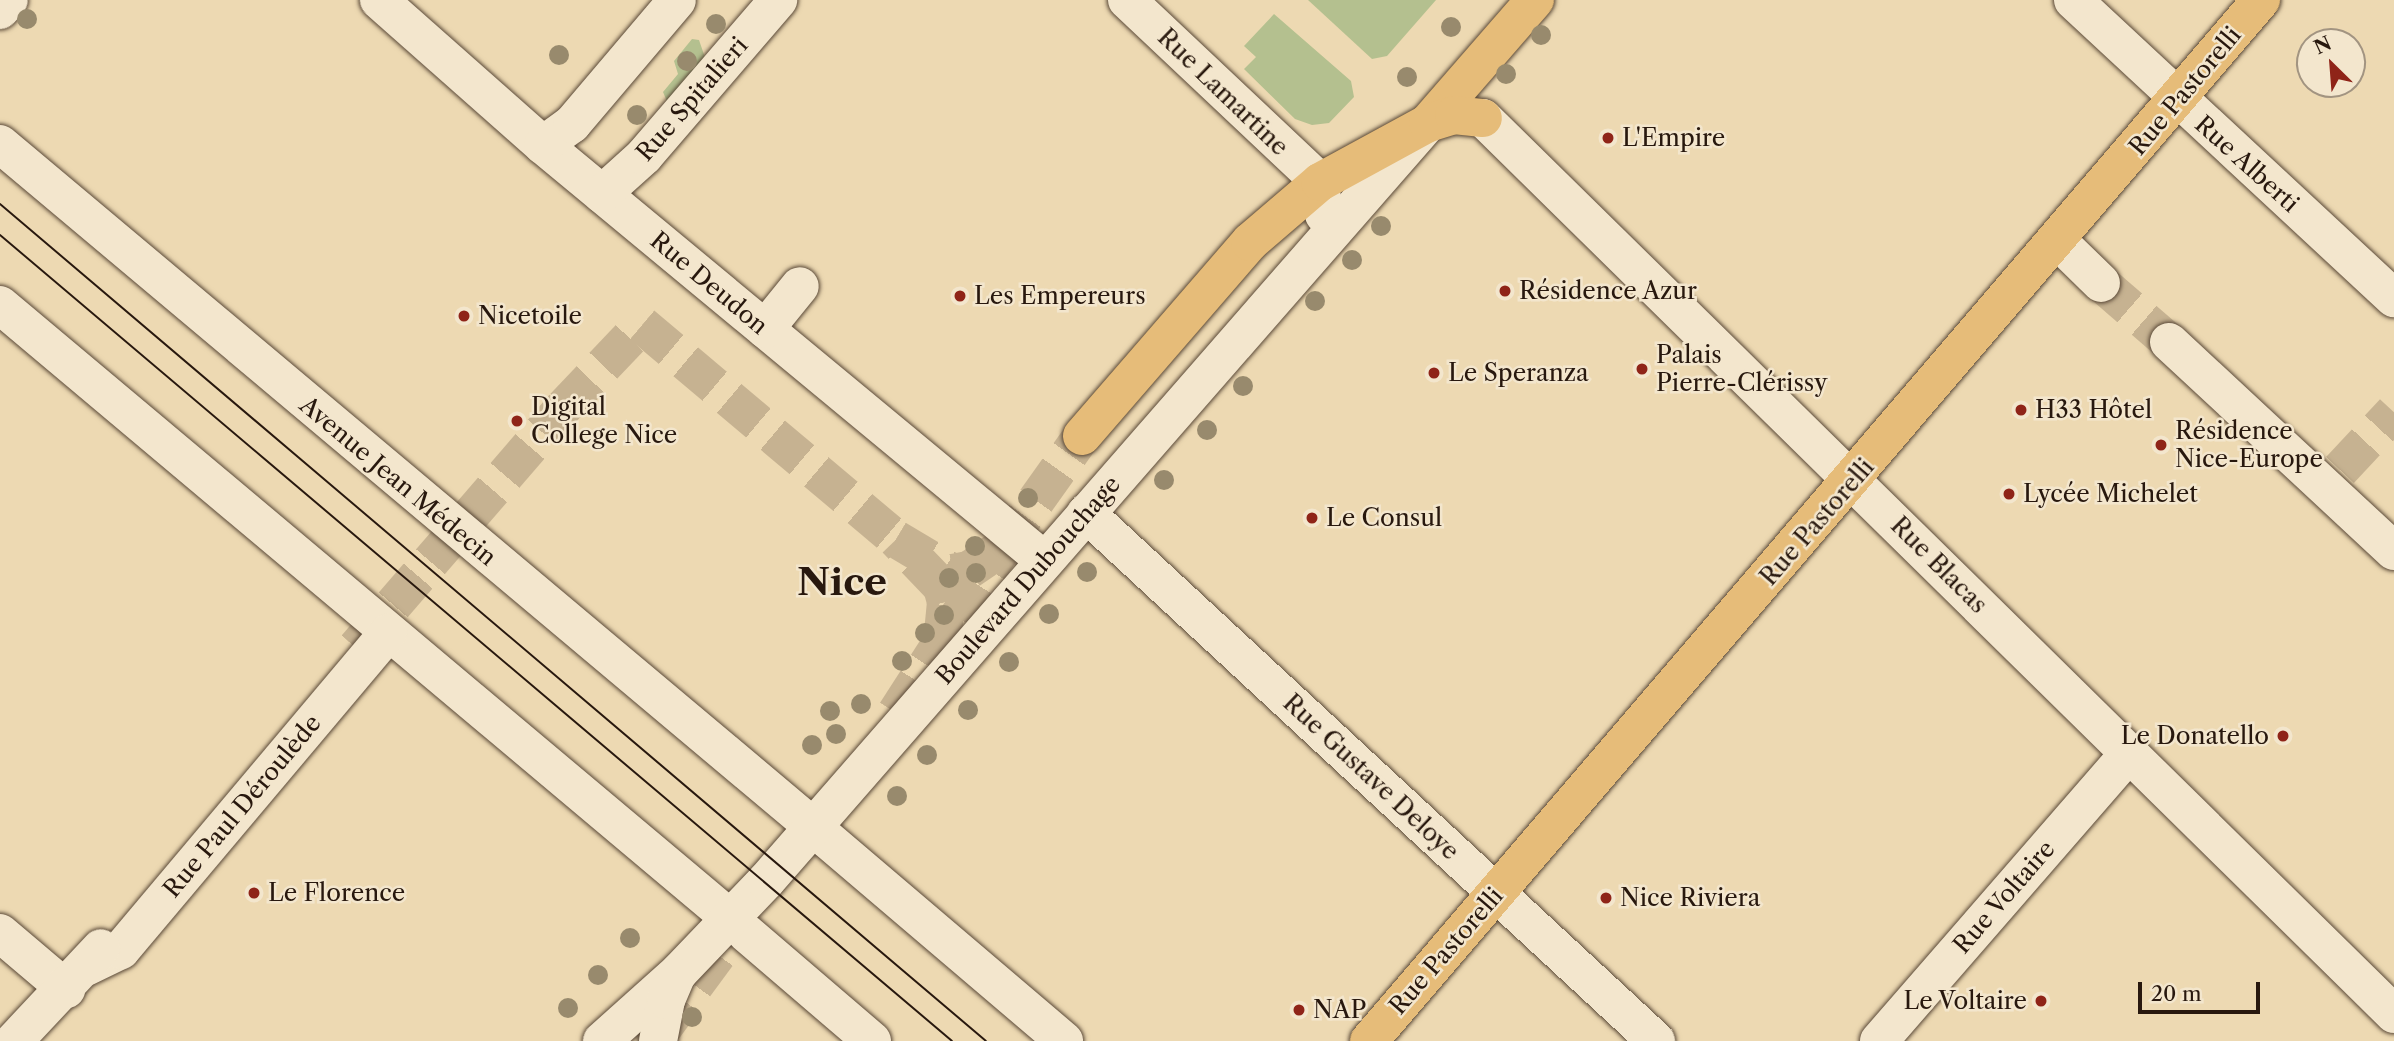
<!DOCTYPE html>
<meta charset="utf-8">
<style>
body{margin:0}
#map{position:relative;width:2394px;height:1041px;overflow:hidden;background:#edd9b2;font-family:"Libre Caslon Text",serif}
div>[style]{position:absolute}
.green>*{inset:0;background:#b4c08f}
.minor-tunnel>*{height:38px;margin-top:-19px;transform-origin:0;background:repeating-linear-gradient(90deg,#c6b291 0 38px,transparent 0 57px)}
.major-tunnel>*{height:38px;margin-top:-19px;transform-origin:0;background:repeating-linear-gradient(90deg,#c6b291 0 38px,transparent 0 57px)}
.roads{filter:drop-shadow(0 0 2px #594837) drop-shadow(0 0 2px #594837)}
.minor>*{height:38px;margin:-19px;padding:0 19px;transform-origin:19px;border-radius:19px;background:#f3e6cd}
.major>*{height:38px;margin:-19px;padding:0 19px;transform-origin:19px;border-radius:19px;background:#e6bc79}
.tram>*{height:2px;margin:-1px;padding:0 1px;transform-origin:1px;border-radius:1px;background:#28180e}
.trees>*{width:20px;height:20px;margin:-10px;border-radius:50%;background:#988a6d}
.dots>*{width:19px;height:19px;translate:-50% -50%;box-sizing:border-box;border:4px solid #f3e6cd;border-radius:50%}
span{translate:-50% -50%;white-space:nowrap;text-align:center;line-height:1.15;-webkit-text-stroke:5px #f3e6cd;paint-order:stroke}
.street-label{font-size:24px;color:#28180e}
.poi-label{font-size:24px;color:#28180e}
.left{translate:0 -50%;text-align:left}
.right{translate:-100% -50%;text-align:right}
.town-label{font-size:38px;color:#28180e;font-weight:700}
.north{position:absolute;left:2296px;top:28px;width:70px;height:70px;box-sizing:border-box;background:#f3e6cd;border:2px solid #a29481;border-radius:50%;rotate:335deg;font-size:19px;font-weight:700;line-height:28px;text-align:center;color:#28180e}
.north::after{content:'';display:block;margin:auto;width:24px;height:32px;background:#8f2418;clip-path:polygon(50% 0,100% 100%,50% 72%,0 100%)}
.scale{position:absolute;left:2138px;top:982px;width:122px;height:32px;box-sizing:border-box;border:4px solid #28180e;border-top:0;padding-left:9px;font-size:21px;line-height:24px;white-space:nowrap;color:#28180e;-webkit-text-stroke:5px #f3e6cd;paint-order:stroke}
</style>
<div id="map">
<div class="green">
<div style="clip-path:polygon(1308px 0,1436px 0,1387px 56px,1372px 59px)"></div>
<div style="clip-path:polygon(1274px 14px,1351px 81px,1354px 97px,1329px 123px,1312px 125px,1295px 119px,1244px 69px,1256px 57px,1244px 46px)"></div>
<div style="clip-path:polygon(692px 39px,699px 40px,710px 72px,669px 106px,663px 92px,678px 74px,674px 61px)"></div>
</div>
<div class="minor-tunnel">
<div style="left:2101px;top:283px;width:90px;rotate:40.9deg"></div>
<div style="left:2340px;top:470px;width:79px;rotate:-47deg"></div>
<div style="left:942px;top:643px;width:41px;rotate:-84.4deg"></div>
<div style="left:946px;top:602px;width:16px;rotate:-105deg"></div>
<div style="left:942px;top:587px;width:66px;rotate:-133.8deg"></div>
<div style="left:896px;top:539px;width:66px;rotate:30.8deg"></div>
<div style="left:953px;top:573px;width:16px;rotate:-11deg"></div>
<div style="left:969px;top:570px;width:41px;rotate:-34.1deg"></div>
<div style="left:356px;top:648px;width:318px;rotate:-49.2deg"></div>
<div style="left:564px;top:407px;width:113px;rotate:-46.4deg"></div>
<div style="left:642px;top:325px;width:332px;rotate:40.1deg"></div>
</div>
<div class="major-tunnel">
<div style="left:896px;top:713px;width:197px;rotate:-57.2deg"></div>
<div style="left:1003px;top:547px;width:136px;rotate:-54.6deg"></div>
<div style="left:661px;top:1031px;width:118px;rotate:-53.6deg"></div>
</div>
<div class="roads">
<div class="minor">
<div style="left:379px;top:0;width:219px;rotate:41.5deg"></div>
<div style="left:543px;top:145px;width:651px;rotate:39.64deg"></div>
<div style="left:1127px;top:0;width:265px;rotate:43.3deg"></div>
<div style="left:1320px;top:182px;width:33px;rotate:83deg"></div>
<div style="left:2073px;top:0;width:438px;rotate:42.9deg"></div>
<div style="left:0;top:10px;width:13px;rotate:-48deg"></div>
<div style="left:1483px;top:118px;width:1278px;rotate:44.52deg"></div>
<div style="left:0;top:144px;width:1043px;rotate:40.02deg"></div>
<div style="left:543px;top:145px;width:36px;rotate:-36deg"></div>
<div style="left:572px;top:124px;width:162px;rotate:-49.7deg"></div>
<div style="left:602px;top:194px;width:57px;rotate:-42.1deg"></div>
<div style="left:644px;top:156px;width:206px;rotate:-49.3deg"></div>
<div style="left:2058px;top:241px;width:60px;rotate:44.3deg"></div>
<div style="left:0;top:305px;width:939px;rotate:40.03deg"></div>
<div style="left:765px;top:329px;width:55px;rotate:-50.9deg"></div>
<div style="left:2169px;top:342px;width:307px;rotate:42.9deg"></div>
<div style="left:1086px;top:513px;width:777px;rotate:42.81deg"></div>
<div style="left:828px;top:840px;width:310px;rotate:40.4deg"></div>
<div style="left:0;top:933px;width:87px;rotate:40.3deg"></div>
<div style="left:746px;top:933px;width:166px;rotate:40.6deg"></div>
<div style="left:86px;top:967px;width:39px;rotate:-26deg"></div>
<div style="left:121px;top:950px;width:414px;rotate:-49.9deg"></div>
<div style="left:14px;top:1041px;width:127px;rotate:-46.9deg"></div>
<div style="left:602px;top:1041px;width:103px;rotate:-41.9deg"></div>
<div style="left:679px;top:972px;width:126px;rotate:-46.3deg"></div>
<div style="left:766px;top:881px;width:1004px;rotate:-48.88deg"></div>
<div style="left:658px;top:1041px;width:42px;rotate:-79deg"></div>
<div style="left:666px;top:1000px;width:25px;rotate:-67deg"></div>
<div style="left:1879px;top:1041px;width:381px;rotate:-49deg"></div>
</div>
<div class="major">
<div style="left:1428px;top:123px;width:163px;rotate:-49deg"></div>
<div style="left:1082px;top:436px;width:257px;rotate:-49.1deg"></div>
<div style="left:1250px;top:242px;width:92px;rotate:-40.6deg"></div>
<div style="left:1320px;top:182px;width:123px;rotate:-28.6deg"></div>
<div style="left:1428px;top:123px;width:27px;rotate:-17deg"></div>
<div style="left:1454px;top:115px;width:29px;rotate:6deg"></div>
<div style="left:1369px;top:1041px;width:1371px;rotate:-49.41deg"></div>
</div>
</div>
<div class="tram">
<div style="left:0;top:204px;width:1293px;rotate:40.33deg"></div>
<div style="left:0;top:235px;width:1247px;rotate:40.25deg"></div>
</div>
<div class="trees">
<div style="left:27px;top:19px"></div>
<div style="left:716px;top:24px"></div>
<div style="left:1451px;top:27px"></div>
<div style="left:1541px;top:35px"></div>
<div style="left:559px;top:55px"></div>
<div style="left:687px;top:61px"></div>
<div style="left:1506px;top:74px"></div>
<div style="left:1407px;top:77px"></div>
<div style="left:637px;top:115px"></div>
<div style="left:1381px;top:226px"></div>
<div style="left:1352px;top:260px"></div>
<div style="left:1315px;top:301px"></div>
<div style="left:1243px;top:386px"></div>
<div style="left:1207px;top:430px"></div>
<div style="left:1164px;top:480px"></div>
<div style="left:1028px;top:498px"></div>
<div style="left:975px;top:546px"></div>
<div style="left:1087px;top:572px"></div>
<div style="left:976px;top:573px"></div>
<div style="left:949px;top:578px"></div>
<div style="left:1049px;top:614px"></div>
<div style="left:944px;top:615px"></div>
<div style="left:925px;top:633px"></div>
<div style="left:902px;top:661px"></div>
<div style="left:1009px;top:662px"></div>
<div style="left:861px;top:704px"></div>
<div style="left:968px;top:710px"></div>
<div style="left:830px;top:711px"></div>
<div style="left:836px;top:734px"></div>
<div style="left:812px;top:745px"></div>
<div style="left:927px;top:755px"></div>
<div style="left:897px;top:796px"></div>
<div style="left:630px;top:938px"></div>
<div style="left:598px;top:975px"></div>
<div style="left:568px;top:1008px"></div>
<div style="left:692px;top:1017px"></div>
</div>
<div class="dots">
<div style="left:1608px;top:138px;background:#8f2418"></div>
<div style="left:1505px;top:291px;background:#8f2418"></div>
<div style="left:960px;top:296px;background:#8f2418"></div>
<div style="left:464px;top:316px;background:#8f2418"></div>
<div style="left:1642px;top:369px;background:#8f2418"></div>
<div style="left:1434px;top:373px;background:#8f2418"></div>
<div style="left:2021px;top:410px;background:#8f2418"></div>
<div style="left:517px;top:421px;background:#8f2418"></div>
<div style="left:2161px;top:445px;background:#8f2418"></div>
<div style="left:2009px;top:494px;background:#8f2418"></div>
<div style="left:1312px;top:518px;background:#8f2418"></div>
<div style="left:2283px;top:736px;background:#8f2418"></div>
<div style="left:254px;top:893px;background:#8f2418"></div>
<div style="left:1606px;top:898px;background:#8f2418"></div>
<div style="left:2041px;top:1001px;background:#8f2418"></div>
<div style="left:1299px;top:1010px;background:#8f2418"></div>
</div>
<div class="street-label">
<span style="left:2185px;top:91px;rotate:-50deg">Rue Pastorelli</span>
<span style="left:1223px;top:92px;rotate:44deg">Rue Lamartine</span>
<span style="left:692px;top:99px;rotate:-49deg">Rue Spitalieri</span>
<span style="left:2247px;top:164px;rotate:42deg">Rue Alberti</span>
<span style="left:709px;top:283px;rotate:40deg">Rue Deudon</span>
<span style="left:398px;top:481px;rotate:40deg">Avenue Jean Médecin</span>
<span style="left:1817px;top:522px;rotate:-49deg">Rue Pastorelli</span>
<span style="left:1939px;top:565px;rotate:45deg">Rue Blacas</span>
<span style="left:1028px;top:580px;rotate:-49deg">Boulevard Dubouchage</span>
<span style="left:1371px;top:777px;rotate:43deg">Rue Gustave Deloye</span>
<span style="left:242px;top:806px;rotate:-50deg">Rue Paul Déroulède</span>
<span style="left:2004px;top:897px;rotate:-49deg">Rue Voltaire</span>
<span style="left:1446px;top:951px;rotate:-49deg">Rue Pastorelli</span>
</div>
<div class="poi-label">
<span class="left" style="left:1622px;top:138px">L'Empire</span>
<span class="left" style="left:1519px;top:291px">Résidence Azur</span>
<span class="left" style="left:974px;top:296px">Les Empereurs</span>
<span class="left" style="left:478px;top:316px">Nicetoile</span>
<span class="left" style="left:1656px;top:369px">Palais<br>Pierre-Clérissy</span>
<span class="left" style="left:1448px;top:373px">Le Speranza</span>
<span class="left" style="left:531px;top:421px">Digital<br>College Nice</span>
<span class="left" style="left:2035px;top:410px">H33 Hôtel</span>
<span class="left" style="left:2175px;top:445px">Résidence<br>Nice-Europe</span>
<span class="left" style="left:2023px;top:494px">Lycée Michelet</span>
<span class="left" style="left:1326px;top:518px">Le Consul</span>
<span class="right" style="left:2269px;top:736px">Le Donatello</span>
<span class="left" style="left:268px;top:893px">Le Florence</span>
<span class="left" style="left:1620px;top:898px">Nice Riviera</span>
<span class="right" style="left:2027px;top:1001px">Le Voltaire</span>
<span class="left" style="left:1313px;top:1010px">NAP</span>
</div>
<div class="town-label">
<span style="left:842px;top:582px">Nice</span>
</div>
<div class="north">N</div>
<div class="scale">20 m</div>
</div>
